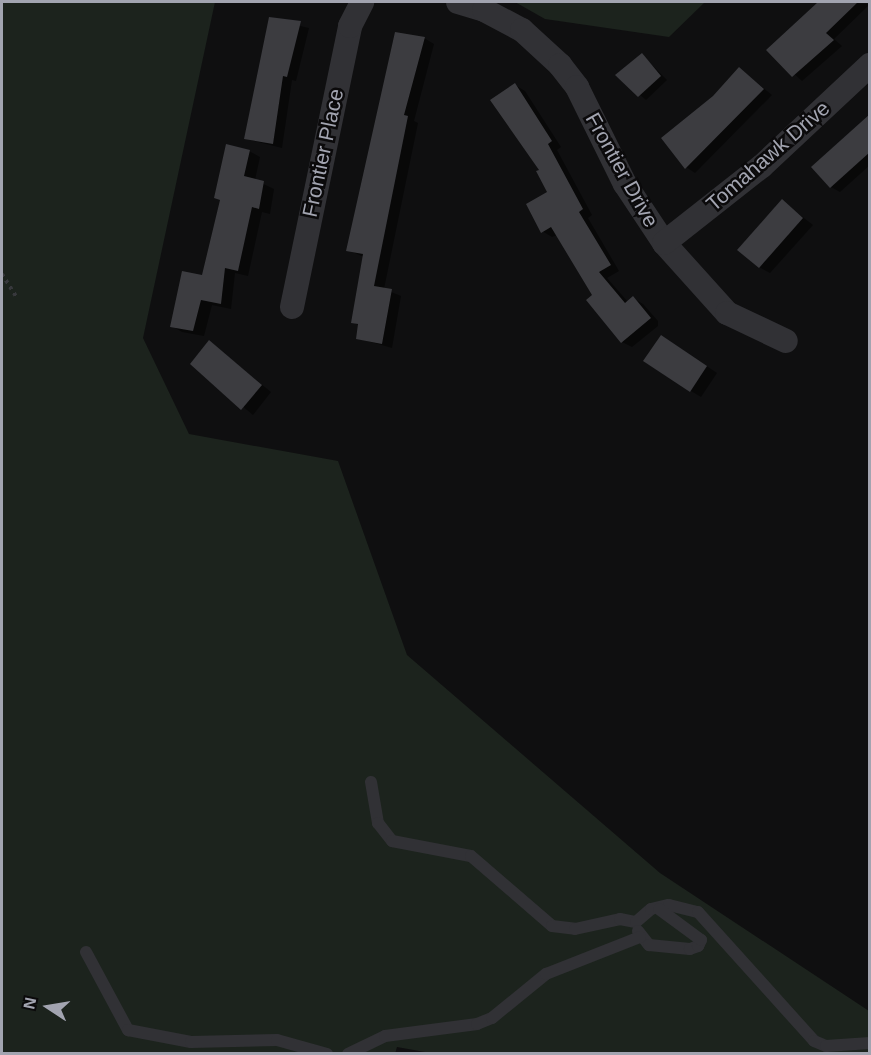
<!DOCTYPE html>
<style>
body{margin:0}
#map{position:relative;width:871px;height:1055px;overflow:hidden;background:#0f0f10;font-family:Arial,sans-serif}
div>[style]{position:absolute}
.green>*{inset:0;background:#1c231d}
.shadow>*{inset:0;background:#0007}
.building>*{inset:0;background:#3c3c40}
.path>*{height:4px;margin-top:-2px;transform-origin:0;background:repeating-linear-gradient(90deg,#37383c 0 3px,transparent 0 7.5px)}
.service>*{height:12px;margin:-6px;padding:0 6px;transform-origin:6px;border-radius:6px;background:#313135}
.minor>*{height:24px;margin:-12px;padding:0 12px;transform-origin:12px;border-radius:12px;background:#313135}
span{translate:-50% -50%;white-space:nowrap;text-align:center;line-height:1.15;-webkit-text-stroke:5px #0b0a0b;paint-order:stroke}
.street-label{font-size:21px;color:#a2a4b0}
.frame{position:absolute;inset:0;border:3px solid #a2a4b0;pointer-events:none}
.north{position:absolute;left:18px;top:977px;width:60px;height:60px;-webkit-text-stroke:4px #0b0a0b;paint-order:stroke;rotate:282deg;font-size:16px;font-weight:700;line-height:24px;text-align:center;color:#a2a4b0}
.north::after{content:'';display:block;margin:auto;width:21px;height:27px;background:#a2a4b0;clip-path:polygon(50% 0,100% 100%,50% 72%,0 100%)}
</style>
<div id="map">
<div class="green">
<div style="clip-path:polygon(2px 2px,215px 2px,143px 338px,189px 434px,338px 461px,407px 655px,660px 873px,869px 1011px,869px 1053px,436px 1054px,397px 1047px,395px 1054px,2px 1054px)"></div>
<div style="clip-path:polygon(515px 2px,705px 2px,669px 37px,545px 19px)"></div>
</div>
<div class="shadow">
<div style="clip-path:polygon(819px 2px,870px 4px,834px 39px,842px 46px,802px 81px,768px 50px)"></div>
<div style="clip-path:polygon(270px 19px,309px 28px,296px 81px,292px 80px,282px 148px,246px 139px)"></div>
<div style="clip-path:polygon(424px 38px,434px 44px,414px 121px,418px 123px,384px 289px,401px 296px,392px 348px,357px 338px,360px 326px,353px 322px,364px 257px,348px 250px)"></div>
<div style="clip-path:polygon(642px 55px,667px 80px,646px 100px,617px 75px)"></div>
<div style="clip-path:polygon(740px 69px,772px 95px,695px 173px,686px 167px,714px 97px)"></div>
<div style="clip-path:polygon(515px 85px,525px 91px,561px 147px,557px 150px,592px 215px,588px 218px,619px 271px,607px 278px,628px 302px,633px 298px,643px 304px,658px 321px,658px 326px,632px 347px,622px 342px,557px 235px,552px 237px,542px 231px,549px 193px)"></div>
<div style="clip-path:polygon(870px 118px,870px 165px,840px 192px,831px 187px)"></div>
<div style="clip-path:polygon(249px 151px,260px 157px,255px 180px,274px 189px,270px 214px,262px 212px,248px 276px,235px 273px,231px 309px,212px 305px,204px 336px,182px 332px,172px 326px,203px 277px,221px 201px,216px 198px)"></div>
<div style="clip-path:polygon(782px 201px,813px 225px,770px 273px,759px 267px)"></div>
<div style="clip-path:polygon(209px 342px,271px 392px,253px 415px,192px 364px)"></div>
<div style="clip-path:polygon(672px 343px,717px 373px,701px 397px,691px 391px)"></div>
</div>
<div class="building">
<div style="clip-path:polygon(818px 2px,858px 2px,826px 33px,834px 40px,792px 77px,766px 50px)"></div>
<div style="clip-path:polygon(269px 17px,301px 21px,287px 77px,283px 76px,273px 144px,244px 139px)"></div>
<div style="clip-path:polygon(395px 32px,425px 37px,404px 115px,408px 116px,374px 286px,392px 289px,382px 344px,356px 339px,358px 324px,351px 323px,363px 254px,346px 251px)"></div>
<div style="clip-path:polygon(642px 53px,661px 76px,638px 97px,615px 75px)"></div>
<div style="clip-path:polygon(739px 67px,764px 89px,685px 169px,661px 138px,713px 96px)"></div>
<div style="clip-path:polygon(515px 83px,552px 141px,548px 144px,583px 209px,579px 212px,611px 265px,599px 272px,625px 303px,633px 296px,651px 318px,621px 343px,586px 300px,592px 295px,551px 227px,541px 233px,526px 204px,547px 192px,536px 171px,539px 170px,490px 100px)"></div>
<div style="clip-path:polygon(870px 114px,870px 152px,830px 188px,811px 167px)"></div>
<div style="clip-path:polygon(226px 144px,250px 150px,244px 176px,264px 181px,259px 209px,252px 207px,238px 271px,225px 268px,221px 304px,201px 300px,193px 331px,170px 327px,182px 271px,202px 275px,220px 200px,214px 198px)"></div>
<div style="clip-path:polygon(782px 199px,803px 218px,759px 268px,737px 250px)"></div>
<div style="clip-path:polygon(661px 335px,707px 366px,690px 392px,643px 361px)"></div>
<div style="clip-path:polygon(209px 340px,262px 385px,241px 410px,190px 364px)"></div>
</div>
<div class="path">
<div style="left:2px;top:274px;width:28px;rotate:58deg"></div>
</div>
<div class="service">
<div style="left:371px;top:782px;width:42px;rotate:80.3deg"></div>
<div style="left:378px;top:823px;width:23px;rotate:52deg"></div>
<div style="left:392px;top:841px;width:80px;rotate:10.8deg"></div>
<div style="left:471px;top:856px;width:107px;rotate:40.8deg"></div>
<div style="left:552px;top:926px;width:23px;rotate:7deg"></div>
<div style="left:575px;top:929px;width:46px;rotate:-12.5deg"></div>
<div style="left:620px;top:919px;width:16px;rotate:11deg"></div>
<div style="left:636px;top:922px;width:20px;rotate:-41deg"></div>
<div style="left:651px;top:909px;width:18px;rotate:-13deg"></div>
<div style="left:669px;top:905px;width:30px;rotate:14deg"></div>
<div style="left:698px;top:912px;width:173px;rotate:48deg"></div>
<div style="left:814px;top:1041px;width:13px;rotate:23deg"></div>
<div style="left:826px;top:1046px;width:44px;rotate:-3.9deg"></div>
<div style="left:638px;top:931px;width:18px;rotate:52deg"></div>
<div style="left:649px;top:945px;width:41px;rotate:5.6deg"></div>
<div style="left:690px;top:949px;width:9px;rotate:-21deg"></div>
<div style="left:698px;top:946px;width:7px;rotate:-63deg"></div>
<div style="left:701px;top:940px;width:52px;rotate:-143.6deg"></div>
<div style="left:86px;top:952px;width:89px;rotate:61.7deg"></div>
<div style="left:128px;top:1030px;width:64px;rotate:10.8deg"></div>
<div style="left:191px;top:1042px;width:86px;rotate:-1.3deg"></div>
<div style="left:277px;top:1040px;width:52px;rotate:15.6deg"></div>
<div style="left:348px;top:1054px;width:41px;rotate:-25.9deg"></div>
<div style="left:385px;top:1036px;width:93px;rotate:-7.4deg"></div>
<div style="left:477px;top:1024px;width:16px;rotate:-22deg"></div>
<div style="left:492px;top:1018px;width:70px;rotate:-39.2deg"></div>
<div style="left:546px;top:974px;width:101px;rotate:-21.5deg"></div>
</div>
<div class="minor">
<div style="left:458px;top:2px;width:27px;rotate:17deg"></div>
<div style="left:484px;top:10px;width:43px;rotate:27.8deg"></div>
<div style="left:522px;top:30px;width:52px;rotate:42.6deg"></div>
<div style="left:560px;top:65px;width:28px;rotate:52deg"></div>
<div style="left:577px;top:87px;width:108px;rotate:63.7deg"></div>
<div style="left:625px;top:184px;width:71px;rotate:56.5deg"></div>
<div style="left:664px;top:243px;width:94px;rotate:48deg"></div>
<div style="left:727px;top:313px;width:65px;rotate:25.4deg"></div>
<div style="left:664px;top:243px;width:125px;rotate:-38.2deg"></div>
<div style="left:762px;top:166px;width:148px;rotate:-43.1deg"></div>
<div style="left:292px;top:307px;width:287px;rotate:-78.3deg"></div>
<div style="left:350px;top:26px;width:27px;rotate:-63deg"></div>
</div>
<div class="street-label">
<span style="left:323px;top:153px;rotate:-78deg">Frontier Place</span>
<span style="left:768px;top:156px;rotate:-41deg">Tomahawk Drive</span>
<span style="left:622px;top:170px;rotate:61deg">Frontier Drive</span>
</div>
<div class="frame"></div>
<div class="north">N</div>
</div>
